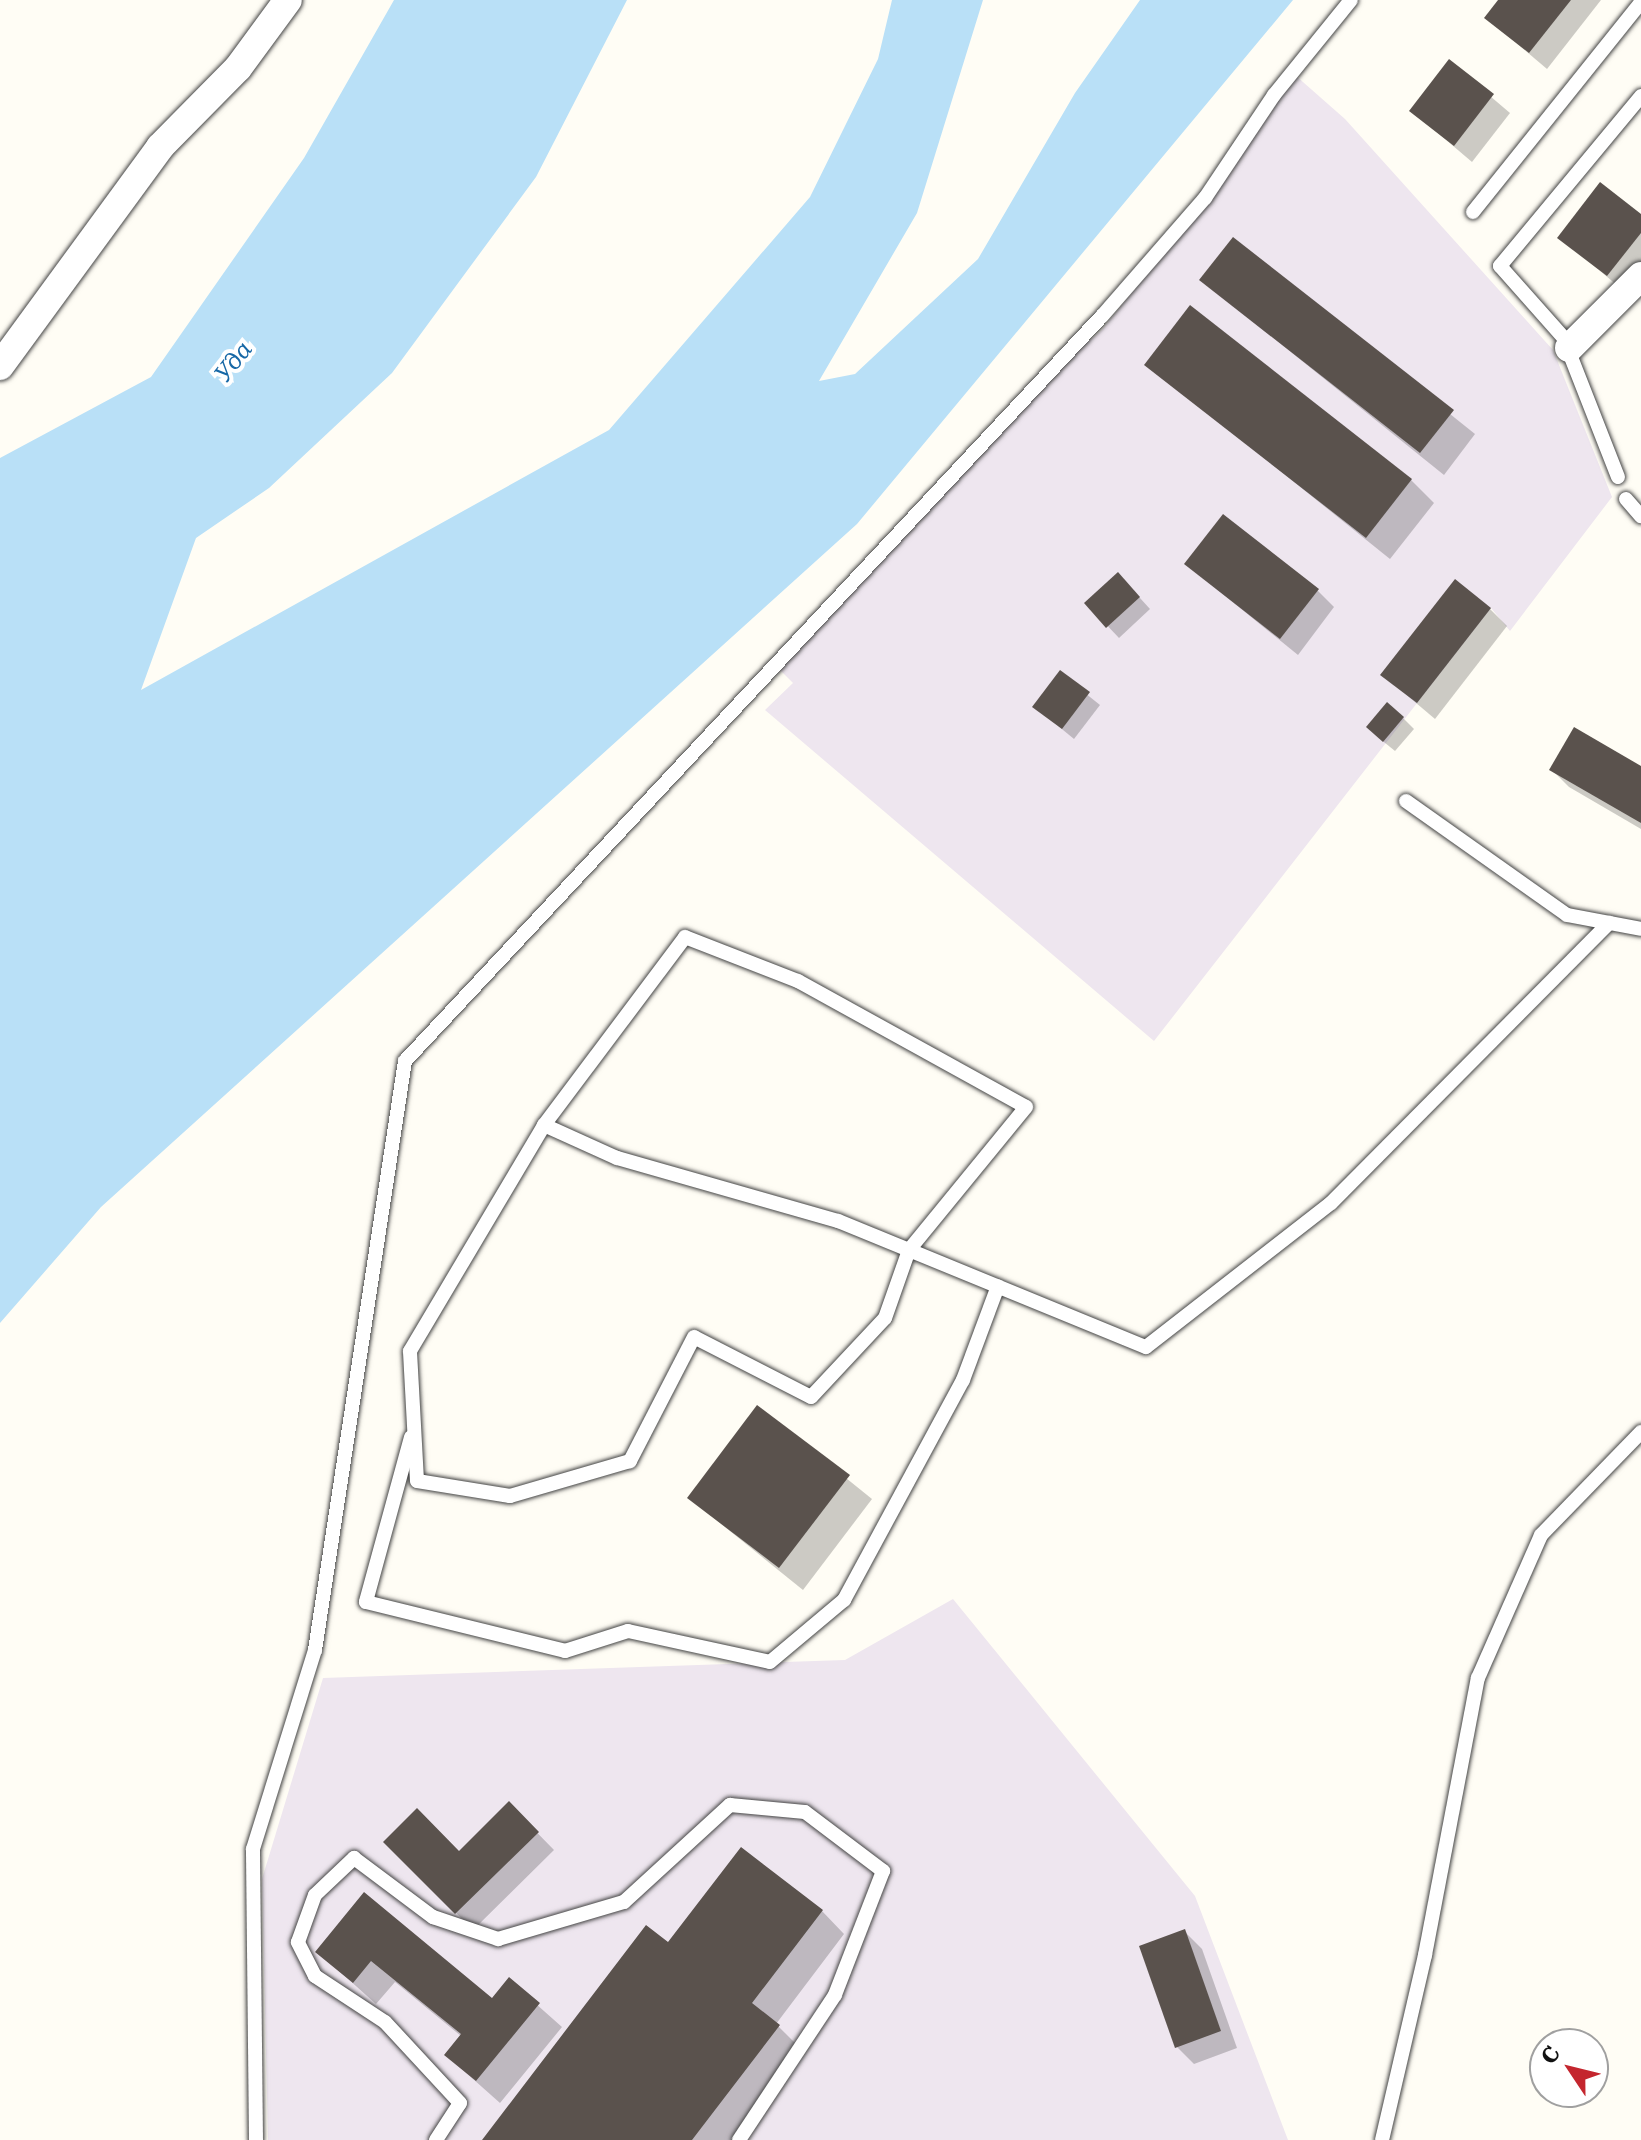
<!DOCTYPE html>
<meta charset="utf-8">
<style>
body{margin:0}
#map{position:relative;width:1641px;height:2140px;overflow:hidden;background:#fffdf5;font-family:"Roboto Serif",serif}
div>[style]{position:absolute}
.industrial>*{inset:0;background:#eee6ef}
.water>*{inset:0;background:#b9e0f7}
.shadow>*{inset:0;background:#0003}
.building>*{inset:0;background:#5a524d}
.roads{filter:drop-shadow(0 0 2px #444) drop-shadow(0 0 2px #444)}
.service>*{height:14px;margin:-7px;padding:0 7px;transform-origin:7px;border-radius:7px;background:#fff}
.minor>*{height:28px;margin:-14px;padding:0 14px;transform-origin:14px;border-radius:14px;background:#fff}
span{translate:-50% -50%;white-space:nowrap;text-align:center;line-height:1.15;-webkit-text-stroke:8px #fff;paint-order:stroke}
.water-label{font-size:24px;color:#1768a6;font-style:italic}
.north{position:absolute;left:1529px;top:2028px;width:80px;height:80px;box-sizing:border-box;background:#fff;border:2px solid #a0a0a0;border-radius:50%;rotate:305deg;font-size:22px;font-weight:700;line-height:32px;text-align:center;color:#111}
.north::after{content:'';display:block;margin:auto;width:28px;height:36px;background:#c4262e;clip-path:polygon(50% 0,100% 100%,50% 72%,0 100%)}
</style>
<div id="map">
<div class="industrial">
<div style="clip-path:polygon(1295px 75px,1345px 119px,1553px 350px,1612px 497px,1510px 631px,1491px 608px,1154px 1041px,765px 710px,793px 683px,777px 667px,1023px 396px,1101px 331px,1221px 183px)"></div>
<div style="clip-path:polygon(953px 1599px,1195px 1896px,1288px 2140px,268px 2140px,262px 1879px,323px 1678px,845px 1660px)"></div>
</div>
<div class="water">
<div style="clip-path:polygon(394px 0,627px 0,536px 177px,392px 373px,269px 488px,196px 538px,141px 690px,609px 430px,810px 197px,878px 59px,892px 0,983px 0,917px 213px,819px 381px,855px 374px,978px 259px,1075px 93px,1140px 0,1293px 0,857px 524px,101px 1207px,0 1323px,0 458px,151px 377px,304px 158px)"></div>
</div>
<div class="shadow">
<div style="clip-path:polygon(1501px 0,1601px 0,1547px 69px,1487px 18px)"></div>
<div style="clip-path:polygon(1450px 62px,1510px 113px,1472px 162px,1412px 111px)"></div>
<div style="clip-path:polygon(1641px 216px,1641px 271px,1625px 292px,1560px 237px)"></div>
<div style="clip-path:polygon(1233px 240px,1475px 434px,1444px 475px,1201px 280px)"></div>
<div style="clip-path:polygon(1147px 364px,1411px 480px,1434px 503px,1390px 559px)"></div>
<div style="clip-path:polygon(1186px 564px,1317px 590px,1334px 607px,1298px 655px)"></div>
<div style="clip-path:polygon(1129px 586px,1150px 609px,1119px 638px,1086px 603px)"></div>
<div style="clip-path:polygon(1490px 609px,1507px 626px,1435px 719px,1383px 675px)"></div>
<div style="clip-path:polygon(1060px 673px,1100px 705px,1074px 739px,1035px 707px)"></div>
<div style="clip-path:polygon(1403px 718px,1414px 729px,1395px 751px,1379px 738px)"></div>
<div style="clip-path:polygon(1641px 768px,1641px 829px,1569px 787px,1552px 770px)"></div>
<div style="clip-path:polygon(758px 1407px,872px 1499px,803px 1590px,689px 1498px)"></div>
<div style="clip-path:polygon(509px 1804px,554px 1850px,473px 1930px,386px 1842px,459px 1854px)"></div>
<div style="clip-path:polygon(364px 1895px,492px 2001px,509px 1980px,562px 2027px,500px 2103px,446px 2055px,461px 2036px,395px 1982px,376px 2004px,318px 1952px)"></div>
<div style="clip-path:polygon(822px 1911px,844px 1934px,776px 2024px,801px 2049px,732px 2140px,485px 2140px,669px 1945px)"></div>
<div style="clip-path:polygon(1185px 1932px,1202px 1949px,1237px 2048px,1194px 2064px,1177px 2047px)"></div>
</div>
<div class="building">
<div style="clip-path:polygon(1498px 0,1571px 0,1529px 53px,1484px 18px)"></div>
<div style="clip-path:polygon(1449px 59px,1494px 94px,1454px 146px,1409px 111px)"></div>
<div style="clip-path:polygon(1600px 182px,1641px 214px,1641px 233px,1607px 276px,1557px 238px)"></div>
<div style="clip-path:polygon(1233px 237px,1454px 410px,1420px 453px,1199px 280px)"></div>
<div style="clip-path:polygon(1190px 305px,1412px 479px,1366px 538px,1144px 365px)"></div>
<div style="clip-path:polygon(1223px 514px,1319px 589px,1280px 639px,1184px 564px)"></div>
<div style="clip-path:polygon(1118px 572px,1140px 597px,1106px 628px,1084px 603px)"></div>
<div style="clip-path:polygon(1455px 579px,1491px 608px,1417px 703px,1380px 675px)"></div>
<div style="clip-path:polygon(1060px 670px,1090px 692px,1062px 729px,1032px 707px)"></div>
<div style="clip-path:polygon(1387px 702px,1404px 717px,1383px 742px,1366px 727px)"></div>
<div style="clip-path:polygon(1574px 727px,1641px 766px,1641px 823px,1549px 770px)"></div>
<div style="clip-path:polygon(757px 1405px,850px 1475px,779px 1568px,687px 1498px)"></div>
<div style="clip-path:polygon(509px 1801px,539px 1832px,455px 1914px,383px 1842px,417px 1808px,459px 1851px)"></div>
<div style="clip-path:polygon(741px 1847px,823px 1910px,752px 2003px,780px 2025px,692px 2140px,482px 2140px,646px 1925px,668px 1942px)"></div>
<div style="clip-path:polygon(364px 1892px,492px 1998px,509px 1977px,540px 2003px,476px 2081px,444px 2055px,461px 2034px,371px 1961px,353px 1983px,315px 1952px)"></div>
<div style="clip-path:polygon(1185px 1929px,1221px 2031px,1175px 2048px,1139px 1946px)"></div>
</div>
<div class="roads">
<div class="service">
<div style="left:1473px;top:212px;width:269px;rotate:-51.3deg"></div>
<div style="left:1618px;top:477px;width:150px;rotate:-111.4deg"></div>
<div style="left:1563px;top:337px;width:95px;rotate:-131.6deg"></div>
<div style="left:1500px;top:266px;width:221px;rotate:-50.3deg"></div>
<div style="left:1626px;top:499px;width:23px;rotate:49deg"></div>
<div style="left:1406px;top:801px;width:197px;rotate:35.3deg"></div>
<div style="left:1567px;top:915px;width:75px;rotate:10.7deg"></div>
<div style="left:544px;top:1125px;width:235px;rotate:-53.1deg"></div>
<div style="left:685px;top:937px;width:121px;rotate:21.3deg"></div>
<div style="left:798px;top:981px;width:260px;rotate:28.9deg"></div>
<div style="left:1026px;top:1107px;width:185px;rotate:129.3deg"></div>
<div style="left:909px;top:1250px;width:72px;rotate:109.4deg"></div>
<div style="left:885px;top:1318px;width:108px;rotate:133.1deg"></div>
<div style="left:811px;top:1397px;width:131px;rotate:-152.9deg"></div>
<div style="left:694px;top:1337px;width:140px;rotate:117.3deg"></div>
<div style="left:630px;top:1461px;width:125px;rotate:163.7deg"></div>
<div style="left:510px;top:1496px;width:94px;rotate:-170.8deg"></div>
<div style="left:417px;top:1481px;width:130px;rotate:-93.1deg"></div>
<div style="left:410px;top:1351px;width:263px;rotate:-59.3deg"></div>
<div style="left:544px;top:1125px;width:80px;rotate:24.3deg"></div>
<div style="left:617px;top:1158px;width:230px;rotate:15.9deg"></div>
<div style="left:838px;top:1221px;width:77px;rotate:22.2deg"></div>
<div style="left:909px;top:1250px;width:256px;rotate:22.3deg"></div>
<div style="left:1146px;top:1347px;width:234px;rotate:-37.9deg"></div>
<div style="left:1331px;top:1203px;width:395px;rotate:-45.2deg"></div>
<div style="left:411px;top:1437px;width:171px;rotate:105.3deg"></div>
<div style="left:366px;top:1602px;width:205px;rotate:13.8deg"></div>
<div style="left:565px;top:1651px;width:66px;rotate:-17.6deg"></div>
<div style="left:628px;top:1631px;width:145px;rotate:12.3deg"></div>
<div style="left:770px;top:1662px;width:97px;rotate:-40deg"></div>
<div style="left:844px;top:1600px;width:250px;rotate:-61.6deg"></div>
<div style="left:963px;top:1380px;width:100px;rotate:-69.6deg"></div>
<div style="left:256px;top:2140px;width:291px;rotate:-90.6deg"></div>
<div style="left:253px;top:1849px;width:208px;rotate:-72.7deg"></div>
<div style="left:315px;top:1650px;width:596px;rotate:-81.31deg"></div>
<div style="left:405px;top:1061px;width:1020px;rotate:-46.91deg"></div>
<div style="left:1102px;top:316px;width:157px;rotate:-48.9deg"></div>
<div style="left:1205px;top:198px;width:124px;rotate:-56.2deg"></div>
<div style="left:1274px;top:95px;width:122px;rotate:-51deg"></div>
<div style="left:436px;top:2140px;width:44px;rotate:-57deg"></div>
<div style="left:460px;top:2103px;width:110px;rotate:-132.8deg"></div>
<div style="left:385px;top:2022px;width:84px;rotate:-146.7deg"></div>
<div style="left:315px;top:1976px;width:38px;rotate:-117deg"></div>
<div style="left:298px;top:1942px;width:50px;rotate:-70.1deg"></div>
<div style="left:315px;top:1895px;width:54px;rotate:-43.5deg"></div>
<div style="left:354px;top:1858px;width:99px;rotate:36.8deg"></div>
<div style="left:433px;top:1917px;width:69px;rotate:18.7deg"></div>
<div style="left:498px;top:1939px;width:131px;rotate:-16.4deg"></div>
<div style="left:624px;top:1902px;width:144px;rotate:-42.5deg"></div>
<div style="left:730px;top:1805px;width:75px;rotate:5.3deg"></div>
<div style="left:805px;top:1812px;width:98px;rotate:37.1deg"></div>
<div style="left:883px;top:1871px;width:133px;rotate:111.2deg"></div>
<div style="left:835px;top:1995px;width:174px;rotate:123.5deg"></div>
<div style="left:1382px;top:2140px;width:190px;rotate:-76.9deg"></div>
<div style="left:1425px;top:1955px;width:282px;rotate:-79.2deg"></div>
<div style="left:1478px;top:1678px;width:156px;rotate:-66.2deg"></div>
<div style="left:1541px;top:1535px;width:144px;rotate:-45.8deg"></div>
</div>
<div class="minor">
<div style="left:1569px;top:348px;width:102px;rotate:-45deg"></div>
<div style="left:0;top:366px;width:271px;rotate:-53.8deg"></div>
<div style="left:160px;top:147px;width:111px;rotate:-45.4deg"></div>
<div style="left:238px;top:68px;width:84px;rotate:-53.7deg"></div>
</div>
</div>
<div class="water-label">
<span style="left:234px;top:362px;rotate:-52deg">Уда</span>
</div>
<div class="north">С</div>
</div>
